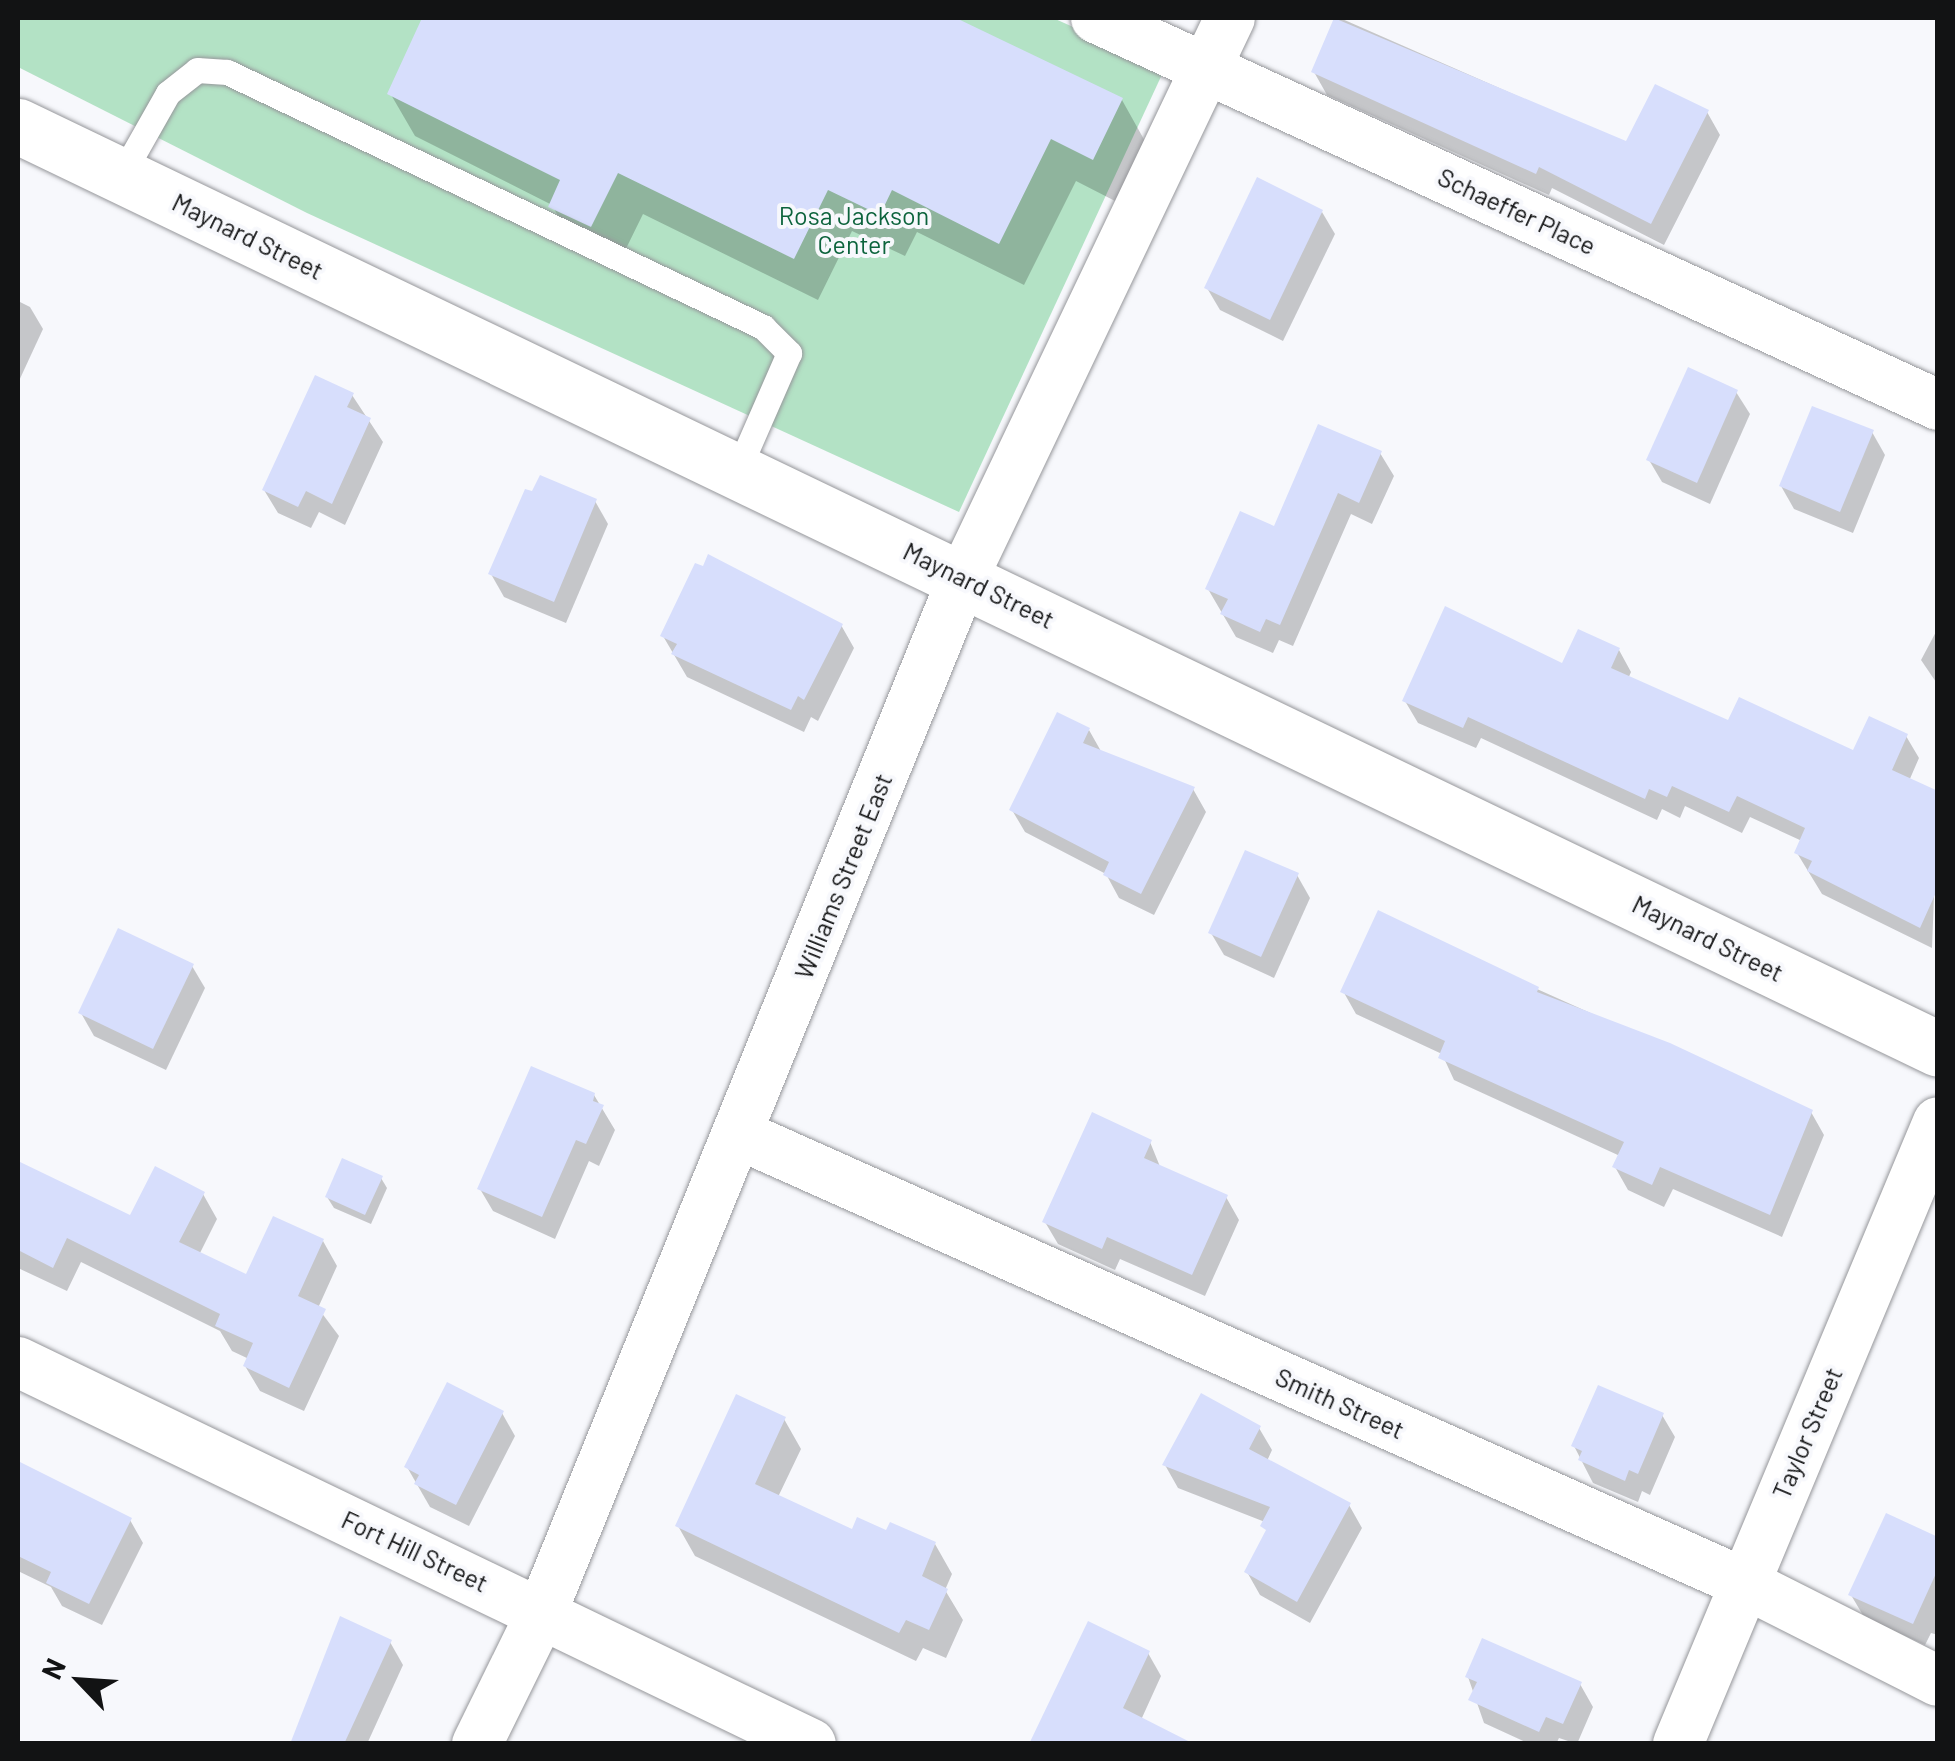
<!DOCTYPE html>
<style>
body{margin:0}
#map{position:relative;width:1955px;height:1761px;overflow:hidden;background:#f7f8fc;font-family:Barlow,sans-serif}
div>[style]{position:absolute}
.green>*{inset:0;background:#b3e2c5}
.shadow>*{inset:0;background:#0003}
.building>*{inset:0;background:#d7defc}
.roads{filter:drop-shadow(0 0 2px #96979b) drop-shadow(0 0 2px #96979b)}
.lane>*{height:25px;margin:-12.5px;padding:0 12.5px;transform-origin:12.5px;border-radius:12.5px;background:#fff}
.street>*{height:50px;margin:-25px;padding:0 25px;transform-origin:25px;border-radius:25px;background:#fff}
.secondary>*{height:55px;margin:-27.5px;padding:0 27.5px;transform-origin:27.5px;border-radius:27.5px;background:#fff}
span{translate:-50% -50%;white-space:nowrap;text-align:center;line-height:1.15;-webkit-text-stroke:8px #f7f8fc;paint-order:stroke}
.street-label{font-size:25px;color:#121314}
.park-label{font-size:25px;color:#0c633c}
.frame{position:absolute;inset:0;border:20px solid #121314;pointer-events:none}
.north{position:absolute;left:30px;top:1631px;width:100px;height:100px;-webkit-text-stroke:8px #f7f8fc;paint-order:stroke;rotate:295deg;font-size:28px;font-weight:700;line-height:40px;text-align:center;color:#121314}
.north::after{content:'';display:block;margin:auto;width:35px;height:45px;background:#121314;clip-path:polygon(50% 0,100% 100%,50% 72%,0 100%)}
</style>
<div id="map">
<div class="green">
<div style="clip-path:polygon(18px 18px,1053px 18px,1165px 68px,959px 512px,307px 213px,18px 67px)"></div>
</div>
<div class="shadow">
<div style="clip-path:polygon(425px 18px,951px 18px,1122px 100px,1146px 143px,1117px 202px,1076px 181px,1024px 285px,917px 232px,905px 256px,852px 231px,818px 300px,643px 214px,616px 269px,576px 250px,552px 205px,415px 136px,390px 93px)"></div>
<div style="clip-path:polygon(1340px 18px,1627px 144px,1707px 112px,1720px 135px,1664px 245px,1552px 188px,1549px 195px,1327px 95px,1314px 72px)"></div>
<div style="clip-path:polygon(1322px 212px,1335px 234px,1283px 341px,1220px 310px,1207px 288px)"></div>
<div style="clip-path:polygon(18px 301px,30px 307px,43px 329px,18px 383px)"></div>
<div style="clip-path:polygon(1736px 392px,1750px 414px,1710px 504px,1662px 482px,1649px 460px)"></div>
<div style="clip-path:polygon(352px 395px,383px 442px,345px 525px,319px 512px,311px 528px,278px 513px,264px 490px)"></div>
<div style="clip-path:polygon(1872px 432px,1885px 455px,1853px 533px,1794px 509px,1781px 486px)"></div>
<div style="clip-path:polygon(1380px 453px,1394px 476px,1372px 524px,1351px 514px,1293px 646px,1279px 640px,1273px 653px,1236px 637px,1208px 589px,1275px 529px)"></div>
<div style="clip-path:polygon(595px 501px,608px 524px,566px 623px,504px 597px,491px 574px)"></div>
<div style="clip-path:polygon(841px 625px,854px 648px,818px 721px,811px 717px,804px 732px,687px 677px,663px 636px)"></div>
<div style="clip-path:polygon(1938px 628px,1938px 685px,1921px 660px)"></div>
<div style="clip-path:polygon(1619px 650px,1631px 672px,1628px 679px,1730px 723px,1854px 753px,1906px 736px,1919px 758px,1909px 781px,1938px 793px,1932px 948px,1822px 894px,1797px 853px,1802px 841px,1750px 817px,1742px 833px,1685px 806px,1680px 818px,1662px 809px,1657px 820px,1481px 738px,1476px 748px,1418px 723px,1405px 701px)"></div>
<div style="clip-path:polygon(1089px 730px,1102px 753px,1193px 789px,1206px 812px,1154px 915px,1119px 898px,1106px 874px,1025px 832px,1012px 810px)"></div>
<div style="clip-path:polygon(1297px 875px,1310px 898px,1274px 978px,1224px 955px,1211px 933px)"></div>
<div style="clip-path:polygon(192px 966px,205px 988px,166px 1070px,94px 1036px,81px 1013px)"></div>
<div style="clip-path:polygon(1537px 989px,1811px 1112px,1824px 1135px,1782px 1237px,1673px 1189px,1664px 1207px,1628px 1190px,1615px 1167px,1620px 1156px,1454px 1080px,1442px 1054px,1356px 1014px,1343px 991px)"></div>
<div style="clip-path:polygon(594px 1095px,615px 1130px,599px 1166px,589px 1161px,555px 1239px,493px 1211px,480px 1189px)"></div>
<div style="clip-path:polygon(1150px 1142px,1161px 1169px,1226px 1197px,1239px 1220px,1205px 1296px,1120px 1259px,1115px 1270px,1058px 1244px,1045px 1222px)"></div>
<div style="clip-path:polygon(18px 1164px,131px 1219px,203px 1194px,217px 1219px,199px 1255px,247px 1277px,323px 1241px,337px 1266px,318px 1308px,339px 1336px,304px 1411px,260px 1391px,245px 1366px,249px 1359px,232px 1351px,220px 1331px,81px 1262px,67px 1291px,18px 1268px)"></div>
<div style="clip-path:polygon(381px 1178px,387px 1188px,371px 1224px,334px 1208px,327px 1197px)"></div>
<div style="clip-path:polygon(502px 1413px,515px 1436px,469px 1526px,430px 1507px,407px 1467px)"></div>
<div style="clip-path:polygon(1662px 1415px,1675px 1437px,1650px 1495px,1642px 1491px,1638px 1502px,1593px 1483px,1574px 1446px)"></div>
<div style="clip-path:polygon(784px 1419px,801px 1449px,778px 1497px,853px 1532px,935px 1544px,952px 1574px,945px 1590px,963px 1620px,946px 1658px,923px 1648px,916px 1661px,695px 1556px,678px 1526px)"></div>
<div style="clip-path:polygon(1259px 1428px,1272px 1450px,1267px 1461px,1349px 1505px,1362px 1528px,1310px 1623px,1260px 1595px,1247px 1572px,1267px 1534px,1265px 1522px,1178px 1488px,1165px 1465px)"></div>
<div style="clip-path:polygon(18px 1464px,130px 1520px,143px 1543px,102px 1625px,62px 1606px,51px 1587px,18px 1571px)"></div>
<div style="clip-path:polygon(1938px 1538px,1938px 1635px,1931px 1633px,1925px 1645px,1864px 1617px,1851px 1595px)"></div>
<div style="clip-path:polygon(390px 1642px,403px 1665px,367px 1744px,291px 1744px)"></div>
<div style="clip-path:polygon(1148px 1653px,1161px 1676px,1141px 1720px,1032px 1744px)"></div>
<div style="clip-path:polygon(1468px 1677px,1580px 1684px,1593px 1707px,1577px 1744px,1559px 1738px,1556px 1744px,1530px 1744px,1484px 1723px)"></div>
</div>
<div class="building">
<div style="clip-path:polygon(422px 18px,956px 18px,1123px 98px,1093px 160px,1051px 139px,999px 244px,892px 190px,880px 215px,828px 190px,794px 259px,618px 173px,591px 227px,548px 207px,560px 180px,387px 94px)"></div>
<div style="clip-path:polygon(1334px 18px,1626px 141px,1655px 84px,1709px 110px,1651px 224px,1539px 167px,1536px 174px,1311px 72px)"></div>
<div style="clip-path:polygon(1257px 177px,1323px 210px,1270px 320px,1204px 288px)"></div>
<div style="clip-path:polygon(1688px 367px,1738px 390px,1697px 483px,1646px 460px)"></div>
<div style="clip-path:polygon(315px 375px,354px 393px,347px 407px,371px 418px,332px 504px,306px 491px,298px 507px,262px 490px)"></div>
<div style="clip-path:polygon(1812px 406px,1874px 430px,1840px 512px,1779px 486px)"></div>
<div style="clip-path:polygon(1318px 424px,1382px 451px,1359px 503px,1338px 493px,1280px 625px,1266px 619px,1260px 632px,1220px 614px,1228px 599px,1205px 589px,1240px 511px,1274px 526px)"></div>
<div style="clip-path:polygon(540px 475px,597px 499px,554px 602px,488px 574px,525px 489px,532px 491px)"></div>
<div style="clip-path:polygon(708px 554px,843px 624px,804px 700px,798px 696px,791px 710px,671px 654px,677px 644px,660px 636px,695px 563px,703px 566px)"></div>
<div style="clip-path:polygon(1445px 606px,1562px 663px,1578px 629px,1620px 648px,1611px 668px,1728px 720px,1739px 697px,1853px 750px,1869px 716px,1908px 734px,1892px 770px,1938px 791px,1938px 888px,1920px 928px,1807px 871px,1812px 861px,1794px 853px,1805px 828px,1737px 796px,1729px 812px,1672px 786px,1667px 797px,1649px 789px,1645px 799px,1468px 717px,1463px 728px,1402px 701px)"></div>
<div style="clip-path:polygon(1057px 712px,1090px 728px,1083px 743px,1195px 787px,1141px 894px,1103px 875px,1109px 862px,1009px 810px)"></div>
<div style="clip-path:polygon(1245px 850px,1299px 873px,1261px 957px,1208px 933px)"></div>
<div style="clip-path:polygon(1378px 910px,1539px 987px,1537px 992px,1670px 1043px,1813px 1110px,1770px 1215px,1660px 1167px,1652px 1185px,1612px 1167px,1624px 1142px,1438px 1058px,1445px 1041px,1340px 992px)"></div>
<div style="clip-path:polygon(118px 928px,194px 964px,153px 1049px,78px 1013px)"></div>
<div style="clip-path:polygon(531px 1066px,595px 1093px,593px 1101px,604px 1105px,586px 1144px,576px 1140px,542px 1217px,477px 1189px)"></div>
<div style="clip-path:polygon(1092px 1112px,1152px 1140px,1144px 1158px,1228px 1195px,1192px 1275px,1107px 1237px,1102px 1249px,1042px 1222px)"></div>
<div style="clip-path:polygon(342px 1158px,383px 1176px,365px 1215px,325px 1197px)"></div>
<div style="clip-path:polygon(18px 1161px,130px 1215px,155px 1166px,205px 1192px,179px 1242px,246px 1274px,273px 1216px,324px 1239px,298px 1296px,326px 1309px,289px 1388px,243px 1366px,253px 1343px,215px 1326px,220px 1314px,67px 1238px,53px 1268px,18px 1250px)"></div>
<div style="clip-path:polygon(447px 1382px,504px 1411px,456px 1505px,414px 1484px,419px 1475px,404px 1467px)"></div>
<div style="clip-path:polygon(1598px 1385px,1664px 1413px,1638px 1474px,1629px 1470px,1625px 1481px,1578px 1460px,1582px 1451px,1571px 1446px)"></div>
<div style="clip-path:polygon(1201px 1393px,1261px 1426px,1249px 1449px,1351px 1503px,1297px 1602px,1244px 1572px,1266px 1530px,1260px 1526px,1270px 1507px,1162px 1465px)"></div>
<div style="clip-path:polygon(736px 1394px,786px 1417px,755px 1484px,852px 1529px,857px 1517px,886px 1530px,890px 1522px,936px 1542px,922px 1576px,948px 1589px,929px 1630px,906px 1620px,899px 1633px,675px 1526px)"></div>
<div style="clip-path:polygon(18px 1461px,132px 1518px,89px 1604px,46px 1583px,51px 1572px,18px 1556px)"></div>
<div style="clip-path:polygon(1886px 1513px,1938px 1537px,1938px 1569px,1913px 1624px,1848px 1595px)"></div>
<div style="clip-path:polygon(340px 1616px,392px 1640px,344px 1744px,290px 1744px)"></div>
<div style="clip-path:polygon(1088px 1621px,1150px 1651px,1123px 1708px,1194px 1744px,1029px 1744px)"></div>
<div style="clip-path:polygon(1482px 1638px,1582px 1682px,1563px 1724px,1546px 1717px,1539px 1732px,1468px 1700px,1477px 1682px,1465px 1677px)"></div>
</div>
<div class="roads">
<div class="lane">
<div style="left:121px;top:176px;width:95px;rotate:-60.5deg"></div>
<div style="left:168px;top:93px;width:37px;rotate:-38deg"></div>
<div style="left:197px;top:70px;width:30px;rotate:4deg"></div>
<div style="left:227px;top:72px;width:594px;rotate:25.44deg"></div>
<div style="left:763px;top:327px;width:37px;rotate:45deg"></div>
<div style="left:789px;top:353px;width:128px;rotate:113.6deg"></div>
</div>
<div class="street">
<div style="left:1096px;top:18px;width:927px;rotate:24.68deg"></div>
<div style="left:738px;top:1134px;width:1102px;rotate:24.05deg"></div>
<div style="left:1744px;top:1583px;width:217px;rotate:26.8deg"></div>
<div style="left:18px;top:1362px;width:880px;rotate:25.72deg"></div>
<div style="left:477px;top:1744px;width:147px;rotate:-63.8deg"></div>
<div style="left:542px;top:1612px;width:1116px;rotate:-67.85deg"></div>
<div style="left:963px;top:578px;width:620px;rotate:-64.51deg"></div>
<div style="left:1678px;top:1744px;width:674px;rotate:-67.31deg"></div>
</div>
<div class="secondary">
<div style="left:18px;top:126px;width:2130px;rotate:25.67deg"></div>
</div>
</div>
<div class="street-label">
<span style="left:1517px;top:211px;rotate:25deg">Schaeffer Place</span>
<span style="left:248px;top:236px;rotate:26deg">Maynard Street</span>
<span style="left:979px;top:585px;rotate:26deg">Maynard Street</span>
<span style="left:843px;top:876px;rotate:-68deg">Williams Street East</span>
<span style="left:1708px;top:938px;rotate:26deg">Maynard Street</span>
<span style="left:1340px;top:1403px;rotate:24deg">Smith Street</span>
<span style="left:1807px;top:1433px;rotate:-67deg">Taylor Street</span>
<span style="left:415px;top:1551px;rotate:25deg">Fort Hill Street</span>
</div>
<div class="park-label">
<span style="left:854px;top:230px">Rosa Jackson<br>Center</span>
</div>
<div class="frame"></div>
<div class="north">N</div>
</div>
